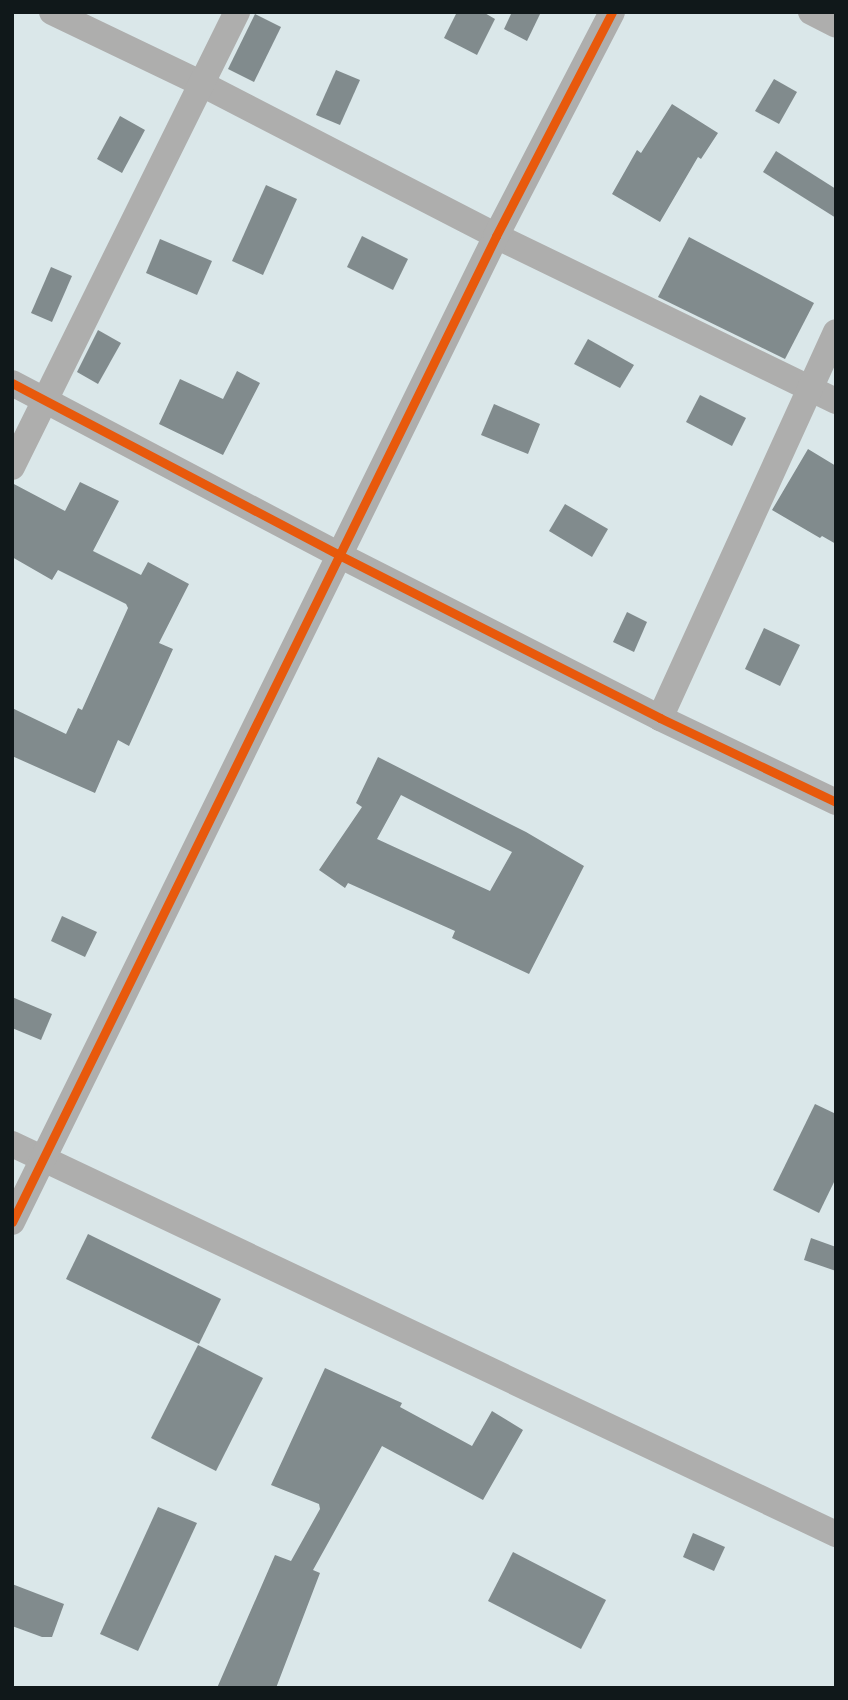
<!DOCTYPE html>
<style>
body{margin:0}
#map{position:relative;width:848px;height:1700px;overflow:hidden;background:#dae7e9;font-family:"Nunito Sans",sans-serif}
div>[style]{position:absolute}
.building>*{inset:0;background:#818b8d}
.minor>*{height:26px;margin:-13px;padding:0 13px;transform-origin:13px;border-radius:13px;background:#aeaead}
.cycleway>*{height:9px;margin:-4.5px;padding:0 4.5px;transform-origin:4.5px;border-radius:4.5px;background:#e8590c}
span{translate:-50% -50%;white-space:nowrap;text-align:center;line-height:1.15;-webkit-text-stroke:7px #fff;paint-order:stroke}
.frame{position:absolute;inset:0;border:14px solid #10181a;pointer-events:none}
</style>
<div id="map">
<div class="building">
<div style="clip-path:polygon(457px 12px,483px 12px,495px 19px,477px 55px,444px 38px)"></div>
<div style="clip-path:polygon(512px 12px,541px 12px,527px 41px,504px 29px)"></div>
<div style="clip-path:polygon(255px 14px,281px 27px,254px 82px,228px 69px)"></div>
<div style="clip-path:polygon(336px 70px,360px 80px,340px 125px,316px 115px)"></div>
<div style="clip-path:polygon(774px 79px,797px 92px,779px 124px,755px 111px)"></div>
<div style="clip-path:polygon(672px 104px,718px 133px,701px 159px,698px 157px,660px 222px,612px 194px,637px 150px,641px 153px)"></div>
<div style="clip-path:polygon(120px 116px,145px 130px,122px 173px,97px 159px)"></div>
<div style="clip-path:polygon(776px 151px,836px 189px,836px 218px,763px 172px)"></div>
<div style="clip-path:polygon(266px 185px,297px 199px,263px 275px,232px 261px)"></div>
<div style="clip-path:polygon(362px 236px,408px 259px,393px 290px,347px 267px)"></div>
<div style="clip-path:polygon(689px 237px,814px 303px,785px 359px,658px 297px)"></div>
<div style="clip-path:polygon(160px 239px,212px 261px,197px 295px,146px 273px)"></div>
<div style="clip-path:polygon(51px 267px,72px 276px,52px 322px,31px 313px)"></div>
<div style="clip-path:polygon(98px 330px,121px 343px,98px 384px,77px 372px)"></div>
<div style="clip-path:polygon(588px 339px,634px 365px,620px 388px,574px 364px)"></div>
<div style="clip-path:polygon(237px 371px,260px 383px,223px 455px,159px 424px,180px 379px,223px 399px)"></div>
<div style="clip-path:polygon(700px 395px,746px 418px,732px 446px,686px 422px)"></div>
<div style="clip-path:polygon(494px 404px,540px 424px,528px 454px,481px 435px)"></div>
<div style="clip-path:polygon(808px 449px,836px 466px,836px 544px,822px 536px,820px 538px,772px 510px)"></div>
<div style="clip-path:polygon(80px 482px,119px 501px,93px 551px,141px 575px,148px 562px,189px 584px,159px 643px,173px 649px,129px 746px,118px 740px,95px 793px,12px 756px,12px 708px,66px 734px,78px 708px,82px 710px,128px 608px,126px 604px,58px 570px,52px 580px,12px 557px,12px 483px,65px 511px)"></div>
<div style="clip-path:polygon(565px 504px,608px 529px,592px 557px,549px 531px)"></div>
<div style="clip-path:polygon(627px 612px,647px 622px,634px 652px,613px 642px)"></div>
<div style="clip-path:polygon(764px 628px,800px 645px,780px 686px,745px 669px)"></div>
<div style="clip-path:polygon(evenodd,378px 757px,526px 832px,584px 866px,529px 974px,452px 938px,455px 931px,348px 883px,345px 888px,319px 870px,362px 807px,356px 803px,378px 757px,401px 795px,512px 852px,490px 891px,377px 839px,401px 795px)"></div>
<div style="clip-path:polygon(62px 916px,97px 932px,85px 957px,51px 941px)"></div>
<div style="clip-path:polygon(12px 997px,52px 1014px,41px 1040px,12px 1028px)"></div>
<div style="clip-path:polygon(815px 1104px,836px 1114px,836px 1178px,819px 1213px,773px 1190px)"></div>
<div style="clip-path:polygon(88px 1234px,221px 1299px,199px 1344px,66px 1279px)"></div>
<div style="clip-path:polygon(811px 1238px,836px 1247px,836px 1271px,804px 1260px)"></div>
<div style="clip-path:polygon(198px 1345px,263px 1378px,216px 1471px,151px 1438px)"></div>
<div style="clip-path:polygon(325px 1368px,402px 1403px,400px 1407px,472px 1446px,492px 1411px,523px 1430px,483px 1500px,382px 1446px,313px 1570px,320px 1573px,276px 1688px,217px 1688px,275px 1555px,291px 1561px,320px 1509px,319px 1504px,271px 1485px)"></div>
<div style="clip-path:polygon(158px 1507px,197px 1523px,138px 1651px,100px 1634px)"></div>
<div style="clip-path:polygon(693px 1533px,725px 1547px,714px 1571px,683px 1557px)"></div>
<div style="clip-path:polygon(513px 1552px,606px 1600px,581px 1649px,488px 1601px)"></div>
<div style="clip-path:polygon(12px 1584px,64px 1604px,52px 1637px,42px 1637px,12px 1626px)"></div>
</div>
<div class="minor">
<div style="left:52px;top:12px;width:166px;rotate:25.6deg"></div>
<div style="left:202px;top:84px;width:331px;rotate:27.3deg"></div>
<div style="left:496px;top:236px;width:378px;rotate:25.9deg"></div>
<div style="left:811px;top:12px;width:28px;rotate:27deg"></div>
<div style="left:12px;top:383px;width:372px;rotate:27.7deg"></div>
<div style="left:341px;top:556px;width:358px;rotate:26.9deg"></div>
<div style="left:660px;top:718px;width:195px;rotate:25.5deg"></div>
<div style="left:12px;top:467px;width:508px;rotate:-63.69deg"></div>
<div style="left:660px;top:718px;width:424px;rotate:-65.5deg"></div>
<div style="left:12px;top:1144px;width:912px;rotate:25.33deg"></div>
<div style="left:12px;top:1222px;width:1098px;rotate:-63.85deg"></div>
<div style="left:496px;top:236px;width:252px;rotate:-62.6deg"></div>
</div>
<div class="cycleway">
<div style="left:12px;top:383px;width:372px;rotate:27.7deg"></div>
<div style="left:341px;top:556px;width:358px;rotate:26.9deg"></div>
<div style="left:660px;top:718px;width:195px;rotate:25.5deg"></div>
<div style="left:12px;top:1222px;width:1098px;rotate:-63.85deg"></div>
<div style="left:496px;top:236px;width:252px;rotate:-62.6deg"></div>
</div>
<div class="frame"></div>
</div>
